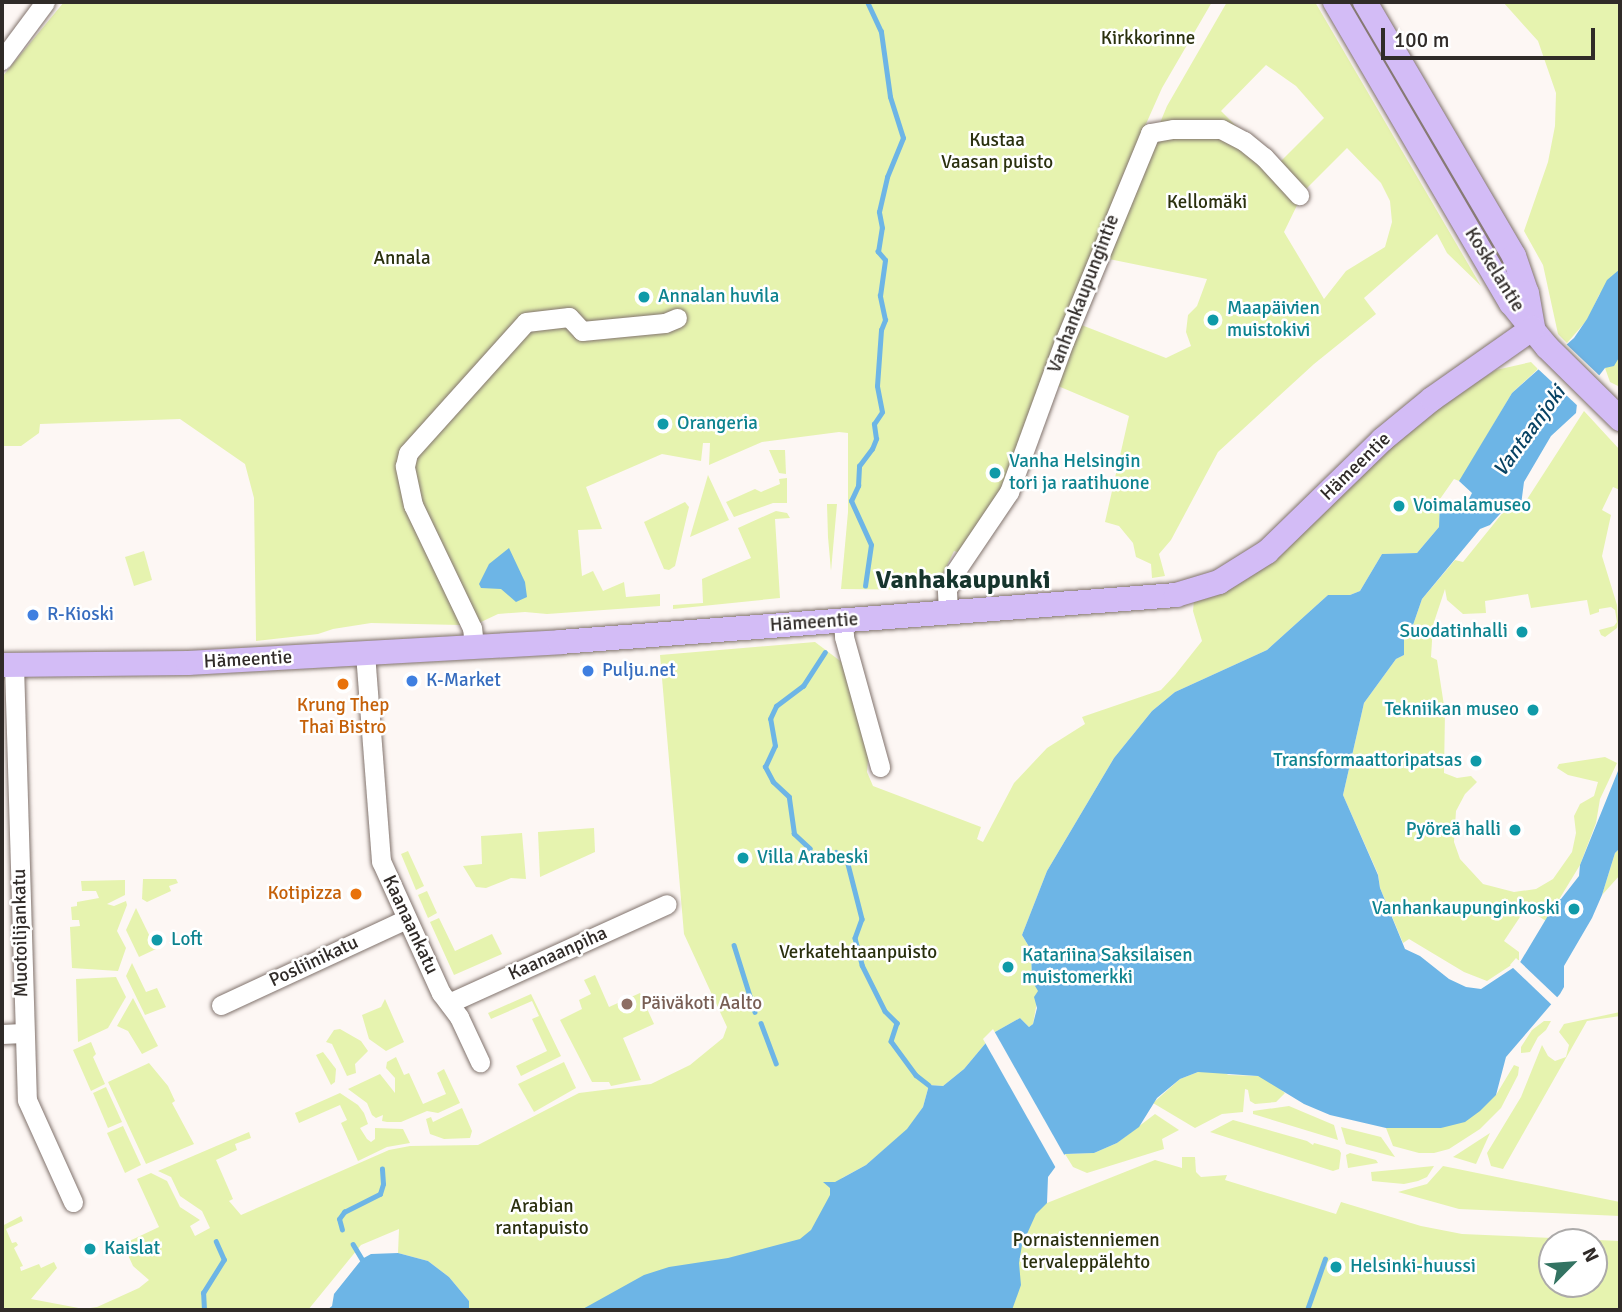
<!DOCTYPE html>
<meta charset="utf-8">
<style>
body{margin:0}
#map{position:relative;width:1622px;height:1312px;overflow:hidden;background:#fdf7f4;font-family:Signika,sans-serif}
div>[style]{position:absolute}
.green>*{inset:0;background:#e6f3af}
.water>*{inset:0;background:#6db5e6}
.pier>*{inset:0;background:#fdf7f4}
.stream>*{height:4.5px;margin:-2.25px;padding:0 2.25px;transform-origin:2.25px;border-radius:2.25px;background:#6db5e6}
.roads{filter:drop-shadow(0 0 2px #81736d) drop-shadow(0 0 2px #81736d)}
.minor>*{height:19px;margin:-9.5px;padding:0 9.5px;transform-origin:9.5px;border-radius:9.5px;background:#fff}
.major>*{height:24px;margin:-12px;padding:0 12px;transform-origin:12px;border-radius:12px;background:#d3bcf6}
.dots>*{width:19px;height:19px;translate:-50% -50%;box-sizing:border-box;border:4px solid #fff;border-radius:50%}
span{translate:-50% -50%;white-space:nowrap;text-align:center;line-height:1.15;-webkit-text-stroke:5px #fff;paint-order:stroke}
.park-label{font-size:19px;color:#2a300e}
.street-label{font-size:19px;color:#302b28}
.culture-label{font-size:19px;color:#0d838f}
.left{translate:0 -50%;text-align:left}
.right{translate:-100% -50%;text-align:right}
.shop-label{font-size:19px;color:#366cbe}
.food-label{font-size:19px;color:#c56008}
.education-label{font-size:19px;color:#785e54}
.water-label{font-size:21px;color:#074263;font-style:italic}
.district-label{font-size:26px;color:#16352d;font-weight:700}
.frame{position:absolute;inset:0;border:4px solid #302b28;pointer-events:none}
.north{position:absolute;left:1538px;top:1228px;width:70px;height:70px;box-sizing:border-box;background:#fff;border:2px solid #acaaa9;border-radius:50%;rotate:65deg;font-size:19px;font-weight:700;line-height:28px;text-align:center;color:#302b28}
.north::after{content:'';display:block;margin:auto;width:24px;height:32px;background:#337362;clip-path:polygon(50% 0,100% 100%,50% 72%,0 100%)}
.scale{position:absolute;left:1381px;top:28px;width:214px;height:32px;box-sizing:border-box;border:4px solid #302b28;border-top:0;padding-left:9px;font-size:21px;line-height:24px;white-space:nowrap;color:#302b28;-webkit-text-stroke:5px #fff;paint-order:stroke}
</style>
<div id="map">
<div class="green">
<div style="clip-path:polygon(64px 2px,1212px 2px,1162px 88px,1121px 180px,1008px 485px,961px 553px,954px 551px,935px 590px,841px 589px,848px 512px,848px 433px,839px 432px,762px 442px,709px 465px,710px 443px,703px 443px,701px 461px,662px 454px,586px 487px,602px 529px,578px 530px,582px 576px,593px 571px,603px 591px,624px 582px,626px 597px,660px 594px,660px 606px,547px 614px,525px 612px,498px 614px,481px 622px,460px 625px,371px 623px,333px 629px,318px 634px,256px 641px,254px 498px,245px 464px,180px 419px,40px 424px,39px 433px,21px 446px,2px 446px,2px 77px)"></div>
<div style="clip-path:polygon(evenodd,1227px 2px,1315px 2px,1481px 286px,1447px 253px,1437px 234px,1364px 298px,1376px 314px,1314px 364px,1218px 452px,1171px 540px,1159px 554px,1165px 576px,1152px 578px,1151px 564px,1136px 557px,1133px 543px,1119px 526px,1105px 522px,1129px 416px,1058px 386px,1079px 324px,1166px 358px,1191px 346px,1186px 332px,1188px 315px,1197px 306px,1207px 279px,1104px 258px,1167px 106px,1227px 2px,1266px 65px,1296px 86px,1324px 118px,1276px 166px,1221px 111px,1266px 65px,1227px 2px,1347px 148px,1381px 183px,1390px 201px,1392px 222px,1385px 247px,1346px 271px,1324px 299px,1284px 232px,1304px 191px,1347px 148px)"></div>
<div style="clip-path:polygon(1503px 2px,1620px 2px,1620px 269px,1599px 295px,1588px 319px,1567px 343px,1558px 334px,1543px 265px,1524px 231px,1548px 162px,1555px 126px,1556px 93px,1538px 41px)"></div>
<div style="clip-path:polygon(1620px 356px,1620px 387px,1610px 382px,1605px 368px)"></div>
<div style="clip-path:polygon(1531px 362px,1538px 369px,1512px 393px,1463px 476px,1459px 481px,1454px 479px,1440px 499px,1439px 527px,1417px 553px,1382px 554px,1360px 591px,1350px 595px,1328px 595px,1267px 650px,1175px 692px,1152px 711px,1114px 758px,1047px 871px,1022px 935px,1031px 950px,1032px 981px,1039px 991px,1033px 1024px,1029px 1027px,1020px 1018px,995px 1032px,964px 1069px,943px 1086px,929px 1085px,923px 1107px,907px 1130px,866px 1165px,842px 1178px,813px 1239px,717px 1310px,469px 1310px,469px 1301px,449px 1277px,428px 1261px,398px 1253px,399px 1229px,361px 1245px,308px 1310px,2px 1310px,2px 1226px,21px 1216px,23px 1221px,6px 1229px,12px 1243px,16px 1242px,18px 1245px,14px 1248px,23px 1266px,20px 1267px,21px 1271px,39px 1264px,41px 1268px,54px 1262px,57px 1268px,31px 1299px,84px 1309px,97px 1307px,139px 1288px,149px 1280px,133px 1266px,123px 1244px,159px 1227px,137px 1179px,151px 1173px,167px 1181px,180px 1207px,200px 1220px,190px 1226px,195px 1236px,210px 1228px,202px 1211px,180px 1196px,171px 1177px,158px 1171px,249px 1132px,251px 1138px,235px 1144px,237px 1150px,216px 1160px,233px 1199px,229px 1201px,241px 1215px,389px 1150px,410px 1146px,478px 1145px,579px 1093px,651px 1084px,690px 1065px,723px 1038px,727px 1027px,684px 934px,660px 655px,815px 642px,843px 663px,869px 749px,867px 772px,873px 786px,981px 827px,977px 839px,983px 842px,1014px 783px,1047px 748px,1085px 724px,1082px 717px,1161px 690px,1175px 675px,1202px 641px,1193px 611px,1194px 600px,1274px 558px,1319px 518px,1375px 459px,1458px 393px,1496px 370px)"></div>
<div style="clip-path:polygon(1584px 411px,1620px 450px,1620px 490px,1613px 487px,1602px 510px,1611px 515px,1602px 556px,1617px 605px,1618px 621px,1617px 628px,1605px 637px,1601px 635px,1599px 630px,1614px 626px,1617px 622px,1615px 610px,1611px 607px,1599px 609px,1599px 612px,1590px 615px,1587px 600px,1531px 608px,1528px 594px,1485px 601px,1486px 613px,1463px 614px,1447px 600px,1445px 589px,1433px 625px,1431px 657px,1437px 660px,1445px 712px,1444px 773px,1457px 778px,1471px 776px,1477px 782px,1465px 794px,1456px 811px,1454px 842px,1460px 859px,1483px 884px,1514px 892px,1536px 889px,1553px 879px,1572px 852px,1576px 833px,1574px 816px,1580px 804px,1594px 796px,1598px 782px,1568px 775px,1557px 768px,1559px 764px,1605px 757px,1617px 763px,1600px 799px,1596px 823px,1580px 865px,1546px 921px,1526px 908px,1504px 941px,1519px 952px,1519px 960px,1487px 981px,1464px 972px,1409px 939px,1403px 943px,1380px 888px,1378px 874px,1343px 795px,1364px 703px,1396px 659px,1404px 655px,1404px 637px,1413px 625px,1422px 599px,1455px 560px,1463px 562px,1509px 505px,1522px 507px)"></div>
<div style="clip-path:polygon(769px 450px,785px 450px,786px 474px,779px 473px)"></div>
<div style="clip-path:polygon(708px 475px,729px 520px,690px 537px)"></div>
<div style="clip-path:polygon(787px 478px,787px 503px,773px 503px,734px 517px,726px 502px,755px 489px,761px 492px,780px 484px,779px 479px)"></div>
<div style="clip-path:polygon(685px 502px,689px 507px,675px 566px,669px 570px,664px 569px,644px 522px)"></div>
<div style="clip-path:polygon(827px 504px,837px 504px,831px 571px,828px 537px)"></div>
<div style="clip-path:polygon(776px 511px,787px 513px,790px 518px,775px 519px,780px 598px,673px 609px,673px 605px,703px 603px,702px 579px,751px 558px,738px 528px)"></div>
<div style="clip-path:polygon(144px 551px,152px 580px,134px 586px,125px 557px)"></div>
<div style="clip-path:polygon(594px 828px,595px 852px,540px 877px,538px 832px)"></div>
<div style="clip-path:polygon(522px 833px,526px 879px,511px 878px,486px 888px,476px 887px,463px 866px,482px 864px,481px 836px)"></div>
<div style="clip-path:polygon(1620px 848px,1620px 875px,1602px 895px,1615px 853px)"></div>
<div style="clip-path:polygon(408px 851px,424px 886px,416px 890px,401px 854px)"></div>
<div style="clip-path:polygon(143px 879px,176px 879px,178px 883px,169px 886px,171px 891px,147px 902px,142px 899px)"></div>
<div style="clip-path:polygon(125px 880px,125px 895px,107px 904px,114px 906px,126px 901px,127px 905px,117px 931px,126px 948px,118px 971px,72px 968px,70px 927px,80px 926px,79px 920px,72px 920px,71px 907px,77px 906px,77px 902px,99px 898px,96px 891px,82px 891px,81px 881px)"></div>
<div style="clip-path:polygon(427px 891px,437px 913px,428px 918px,418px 895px)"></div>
<div style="clip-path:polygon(136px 908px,156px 949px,139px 957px,126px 930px)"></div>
<div style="clip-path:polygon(439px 918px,455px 951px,492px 934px,502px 954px,454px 975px,430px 922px)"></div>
<div style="clip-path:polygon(132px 963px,146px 992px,157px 988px,166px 1007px,145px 1015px,126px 976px)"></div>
<div style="clip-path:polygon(595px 975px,609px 1007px,640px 993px,654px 1024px,623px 1038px,641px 1080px,611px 1086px,609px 1082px,592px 1082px,560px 1020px,582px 1009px,579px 1000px,591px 994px,584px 980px)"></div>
<div style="clip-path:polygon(116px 977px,126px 997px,108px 1028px,78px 1042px,76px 979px)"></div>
<div style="clip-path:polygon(531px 994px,561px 1056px,521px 1076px,516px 1066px,547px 1051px,532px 1019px,539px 1016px,532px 1001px,491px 1019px,488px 1013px)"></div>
<div style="clip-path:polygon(133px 998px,158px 1046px,142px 1054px,128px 1031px,117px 1026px)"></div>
<div style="clip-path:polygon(385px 999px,404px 1042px,386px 1051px,369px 1039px,362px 1015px,381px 1007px)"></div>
<div style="clip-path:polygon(1620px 1012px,1620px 1016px,1587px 1021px,1503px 1169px,1491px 1166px,1487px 1153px,1521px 1097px,1542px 1045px,1548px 1056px,1555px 1061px,1566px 1057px,1569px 1045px,1559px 1032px,1564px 1024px)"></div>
<div style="clip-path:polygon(1544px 1021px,1551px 1021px,1546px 1030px,1538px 1037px,1530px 1052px,1521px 1053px,1521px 1047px,1532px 1030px)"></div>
<div style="clip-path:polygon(340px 1029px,361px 1041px,368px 1051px,355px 1064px,356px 1073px,347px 1076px,332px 1044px,326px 1042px,334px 1030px)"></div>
<div style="clip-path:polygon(91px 1042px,96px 1054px,93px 1057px,105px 1084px,91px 1091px,73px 1050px)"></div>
<div style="clip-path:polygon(323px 1052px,336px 1069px,335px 1082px,331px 1085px,316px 1055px)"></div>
<div style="clip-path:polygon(396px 1057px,404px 1075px,409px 1073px,423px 1104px,446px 1094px,437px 1073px,444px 1069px,460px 1103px,438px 1113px,427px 1111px,401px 1122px,387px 1122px,382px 1121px,383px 1115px,376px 1118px,372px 1115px,367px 1103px,348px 1089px,380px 1074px,395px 1093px,395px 1078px,386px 1068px,387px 1062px)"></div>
<div style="clip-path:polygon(564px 1062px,576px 1088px,534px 1112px,518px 1084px)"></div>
<div style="clip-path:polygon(149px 1063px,168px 1086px,175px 1101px,172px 1103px,194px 1144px,146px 1164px,108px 1082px)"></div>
<div style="clip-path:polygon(1514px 1065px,1519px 1067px,1518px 1075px,1501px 1108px,1480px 1129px,1449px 1149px,1434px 1153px,1419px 1153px,1393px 1146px,1386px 1128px,1441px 1128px,1496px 1095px)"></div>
<div style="clip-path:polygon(1219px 1071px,1229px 1075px,1258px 1076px,1269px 1080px,1285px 1093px,1276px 1102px,1255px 1104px,1250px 1101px,1248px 1090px,1245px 1089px,1243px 1112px,1222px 1114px,1195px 1128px,1153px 1103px,1180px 1079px,1198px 1072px)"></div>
<div style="clip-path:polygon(106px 1087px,122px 1122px,108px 1128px,93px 1093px)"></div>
<div style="clip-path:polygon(340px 1093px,358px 1105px,364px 1113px,368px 1124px,360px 1128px,367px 1139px,371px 1142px,375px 1139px,375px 1128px,403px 1129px,410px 1143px,387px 1147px,358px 1161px,341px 1123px,347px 1120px,340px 1105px,299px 1123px,295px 1113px)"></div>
<div style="clip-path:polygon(1289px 1106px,1334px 1125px,1338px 1140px,1253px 1114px,1253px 1111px)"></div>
<div style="clip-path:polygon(462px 1108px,472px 1131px,470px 1138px,444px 1139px,430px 1134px,426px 1119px,431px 1117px,433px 1122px)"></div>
<div style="clip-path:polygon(1155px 1114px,1179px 1130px,1162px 1139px,1164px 1149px,1087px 1173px,1073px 1167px,1065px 1154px,1094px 1153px,1117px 1143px)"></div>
<div style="clip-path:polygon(1233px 1120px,1307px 1141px,1313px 1145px,1314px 1143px,1339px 1150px,1341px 1153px,1339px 1169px,1333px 1171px,1210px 1132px)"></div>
<div style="clip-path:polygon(123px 1126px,141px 1165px,125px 1173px,107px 1133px)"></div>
<div style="clip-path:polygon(1341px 1127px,1381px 1137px,1395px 1157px,1346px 1144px)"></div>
<div style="clip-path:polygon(1490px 1133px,1476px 1164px,1453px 1157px)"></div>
<div style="clip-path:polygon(1350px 1153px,1376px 1160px,1378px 1163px,1348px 1168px,1346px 1155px)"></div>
<div style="clip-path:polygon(evenodd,1182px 1157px,1195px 1157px,1196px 1172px,1201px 1177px,1227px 1175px,1225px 1180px,1336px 1214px,1341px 1202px,1421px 1226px,1462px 1234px,1620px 1241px,1620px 1310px,976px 1310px,1034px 1192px,1047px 1203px,1155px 1160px,1182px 1168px,1182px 1157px,1552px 1242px,1594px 1242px,1594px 1284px,1552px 1284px,1552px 1242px)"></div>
<div style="clip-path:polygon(1434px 1166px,1427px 1177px,1418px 1181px,1404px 1184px,1372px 1181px,1371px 1172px)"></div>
<div style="clip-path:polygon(1443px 1166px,1620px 1202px,1620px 1216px,1459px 1209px,1398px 1192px,1427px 1184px)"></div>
</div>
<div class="water">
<div style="clip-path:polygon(1620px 269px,1620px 356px,1614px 366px,1605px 368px,1577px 404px,1576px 413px,1551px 436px,1524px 482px,1521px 505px,1518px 508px,1509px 504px,1490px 525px,1480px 529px,1422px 599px,1413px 625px,1404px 637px,1404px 655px,1396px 659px,1364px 703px,1343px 795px,1378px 875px,1380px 888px,1405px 949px,1420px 956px,1449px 979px,1466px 987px,1481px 989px,1519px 964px,1558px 899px,1561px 899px,1579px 876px,1580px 865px,1620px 766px,1620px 848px,1615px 853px,1602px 895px,1592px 918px,1564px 966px,1564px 987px,1560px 994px,1506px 1057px,1496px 1095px,1480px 1111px,1465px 1122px,1441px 1128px,1386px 1128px,1330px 1115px,1304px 1104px,1258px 1076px,1198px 1072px,1180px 1079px,1157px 1098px,1139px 1127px,1117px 1143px,1094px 1153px,1065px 1154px,1048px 1177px,1047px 1203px,1036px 1214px,1022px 1245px,1019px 1263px,1021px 1285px,1012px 1310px,581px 1310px,644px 1275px,669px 1267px,728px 1258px,800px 1239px,811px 1230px,830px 1195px,830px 1188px,823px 1182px,835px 1182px,866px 1165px,907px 1129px,923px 1107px,929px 1085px,943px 1086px,964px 1069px,995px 1032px,1020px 1018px,1029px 1027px,1033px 1024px,1037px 1008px,1034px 997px,1038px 991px,1032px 981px,1031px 950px,1022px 935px,1047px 871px,1114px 758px,1152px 711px,1175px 692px,1267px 650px,1328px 595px,1350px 595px,1360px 591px,1382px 554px,1417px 553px,1439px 527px,1440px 499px,1466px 505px,1472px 493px,1459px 481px,1512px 393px,1574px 338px,1587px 319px,1607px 280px)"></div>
<div style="clip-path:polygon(509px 548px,525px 582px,527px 597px,516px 602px,501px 589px,481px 588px,479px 584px,489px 564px)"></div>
<div style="clip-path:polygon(398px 1253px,428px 1261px,449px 1277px,469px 1301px,469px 1310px,327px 1310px,332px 1306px,334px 1294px,362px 1259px,371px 1254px)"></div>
</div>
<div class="pier">
<div style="clip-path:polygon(1564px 342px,1602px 378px,1580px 408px,1537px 368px)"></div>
<div style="clip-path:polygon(1516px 958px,1560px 1000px,1554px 1007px,1510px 965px)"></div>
<div style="clip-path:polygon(1058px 969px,1060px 977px,1032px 981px,1031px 974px)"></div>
<div style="clip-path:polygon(993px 1029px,1066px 1158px,1057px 1170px,983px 1039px)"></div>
</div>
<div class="stream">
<div style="left:865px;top:586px;width:41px;rotate:-81.7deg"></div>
<div style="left:871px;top:545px;width:48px;rotate:-114.4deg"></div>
<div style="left:851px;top:501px;width:17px;rotate:-65deg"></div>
<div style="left:858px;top:486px;width:20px;rotate:-87deg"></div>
<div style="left:859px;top:466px;width:21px;rotate:-53deg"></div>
<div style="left:872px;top:449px;width:11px;rotate:-68deg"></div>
<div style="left:876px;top:439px;width:15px;rotate:-98deg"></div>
<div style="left:874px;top:424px;width:14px;rotate:-56deg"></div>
<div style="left:882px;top:412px;width:26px;rotate:-101deg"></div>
<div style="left:877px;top:386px;width:56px;rotate:-85.9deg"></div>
<div style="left:881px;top:330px;width:11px;rotate:-68deg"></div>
<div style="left:885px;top:320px;width:25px;rotate:-102deg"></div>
<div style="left:880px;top:296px;width:36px;rotate:-82deg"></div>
<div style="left:885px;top:260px;width:11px;rotate:-131deg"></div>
<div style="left:878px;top:252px;width:24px;rotate:-81deg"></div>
<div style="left:882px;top:228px;width:16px;rotate:-101deg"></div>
<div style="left:879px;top:212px;width:36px;rotate:-77deg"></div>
<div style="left:887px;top:177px;width:42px;rotate:-67.7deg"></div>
<div style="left:903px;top:138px;width:43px;rotate:-107.6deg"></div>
<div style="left:890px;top:97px;width:66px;rotate:-97.9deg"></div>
<div style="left:881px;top:32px;width:33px;rotate:-115deg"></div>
<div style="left:810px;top:849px;width:22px;rotate:-137deg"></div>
<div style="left:794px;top:834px;width:37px;rotate:-98deg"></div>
<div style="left:789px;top:797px;width:22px;rotate:-137deg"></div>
<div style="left:773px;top:782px;width:17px;rotate:-118deg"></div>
<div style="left:765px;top:767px;width:23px;rotate:-65deg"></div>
<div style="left:775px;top:746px;width:27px;rotate:-100deg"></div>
<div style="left:770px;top:719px;width:14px;rotate:-65deg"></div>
<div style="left:776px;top:706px;width:34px;rotate:-37deg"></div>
<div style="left:803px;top:686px;width:40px;rotate:-57.1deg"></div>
<div style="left:836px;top:852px;width:14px;rotate:36deg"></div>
<div style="left:847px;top:860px;width:61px;rotate:75.7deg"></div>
<div style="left:862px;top:919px;width:20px;rotate:110deg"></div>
<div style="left:855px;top:938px;width:28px;rotate:75deg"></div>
<div style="left:862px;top:965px;width:51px;rotate:63.4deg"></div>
<div style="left:885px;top:1011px;width:17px;rotate:45deg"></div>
<div style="left:897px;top:1023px;width:19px;rotate:108deg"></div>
<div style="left:891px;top:1041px;width:42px;rotate:53.7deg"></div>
<div style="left:916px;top:1075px;width:16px;rotate:38deg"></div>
<div style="left:734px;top:945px;width:70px;rotate:72.6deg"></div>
<div style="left:761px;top:1023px;width:43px;rotate:69.4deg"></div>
<div style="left:342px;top:1230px;width:11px;rotate:-105deg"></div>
<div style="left:339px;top:1219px;width:9px;rotate:-54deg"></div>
<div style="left:344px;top:1212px;width:40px;rotate:-26.6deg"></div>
<div style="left:380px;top:1194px;width:10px;rotate:-73deg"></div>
<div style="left:383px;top:1184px;width:15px;rotate:-94deg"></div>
<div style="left:353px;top:1244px;width:17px;rotate:59deg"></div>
<div style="left:204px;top:1310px;width:17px;rotate:-93deg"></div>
<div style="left:203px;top:1293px;width:39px;rotate:-58deg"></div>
<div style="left:224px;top:1260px;width:20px;rotate:-114deg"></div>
<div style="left:1307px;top:1310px;width:54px;rotate:-70.6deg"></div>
</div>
<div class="roads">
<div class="minor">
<div style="left:2px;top:60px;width:72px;rotate:-53.4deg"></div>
<div style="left:948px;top:611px;width:21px;rotate:-93deg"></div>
<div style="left:947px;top:590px;width:20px;rotate:-66deg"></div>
<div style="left:955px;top:572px;width:97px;rotate:-56deg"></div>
<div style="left:1009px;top:492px;width:160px;rotate:-69.9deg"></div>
<div style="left:1064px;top:342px;width:226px;rotate:-67.6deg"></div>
<div style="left:1150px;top:133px;width:23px;rotate:-10deg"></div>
<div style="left:1173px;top:129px;width:48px"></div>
<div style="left:1221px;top:129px;width:26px;rotate:28deg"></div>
<div style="left:1244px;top:141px;width:26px;rotate:39deg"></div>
<div style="left:1264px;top:157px;width:52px;rotate:47.4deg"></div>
<div style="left:843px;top:621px;width:16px;rotate:86deg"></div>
<div style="left:844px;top:637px;width:135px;rotate:74.5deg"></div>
<div style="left:474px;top:646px;width:18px;rotate:-96deg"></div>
<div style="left:472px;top:628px;width:136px;rotate:-115.6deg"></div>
<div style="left:413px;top:505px;width:40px;rotate:-102deg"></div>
<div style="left:405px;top:466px;width:13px;rotate:-77deg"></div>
<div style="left:408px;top:453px;width:176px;rotate:-48deg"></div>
<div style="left:526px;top:322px;width:43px;rotate:-6.6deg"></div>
<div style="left:569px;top:317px;width:19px;rotate:47deg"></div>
<div style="left:582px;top:331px;width:83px;rotate:-5.5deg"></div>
<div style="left:665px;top:323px;width:13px;rotate:-23deg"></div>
<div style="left:365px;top:653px;width:209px;rotate:85.6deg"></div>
<div style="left:381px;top:861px;width:145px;rotate:65.6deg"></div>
<div style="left:441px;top:993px;width:30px;rotate:53deg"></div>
<div style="left:459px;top:1017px;width:50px;rotate:65deg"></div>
<div style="left:14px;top:665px;width:435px;rotate:88.3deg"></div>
<div style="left:27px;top:1100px;width:112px;rotate:65.7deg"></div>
<div style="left:449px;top:1003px;width:239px;rotate:-24.4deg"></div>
<div style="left:221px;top:1005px;width:204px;rotate:-24.9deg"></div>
<div style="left:2px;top:1034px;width:21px;rotate:-3deg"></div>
</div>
<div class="major">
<div style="left:1335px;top:2px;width:349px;rotate:59.7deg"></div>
<div style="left:1511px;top:303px;width:57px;rotate:50.7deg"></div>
<div style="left:1547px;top:347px;width:103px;rotate:44.6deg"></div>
<div style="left:1365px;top:2px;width:294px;rotate:59.6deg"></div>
<div style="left:1514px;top:256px;width:39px;rotate:71deg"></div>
<div style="left:1527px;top:293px;width:35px;rotate:80deg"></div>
<div style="left:2px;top:665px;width:186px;rotate:-0.6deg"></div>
<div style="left:188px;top:663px;width:373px;rotate:-3.2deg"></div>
<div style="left:560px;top:642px;width:618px;rotate:-4.36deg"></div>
<div style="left:1176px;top:595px;width:45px;rotate:-16.8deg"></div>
<div style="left:1219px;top:582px;width:57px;rotate:-32deg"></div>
<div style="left:1267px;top:552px;width:161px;rotate:-44.2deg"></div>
<div style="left:1382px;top:440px;width:65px;rotate:-39.4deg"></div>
<div style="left:1432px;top:399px;width:123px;rotate:-35.1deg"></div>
</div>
</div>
<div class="dots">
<div style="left:644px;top:297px;background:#0f9aa8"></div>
<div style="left:1213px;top:320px;background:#0f9aa8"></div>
<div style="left:663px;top:424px;background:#0f9aa8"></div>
<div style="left:995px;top:473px;background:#0f9aa8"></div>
<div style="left:1399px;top:506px;background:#0f9aa8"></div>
<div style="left:33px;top:615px;background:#3f7fe0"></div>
<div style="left:1522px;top:632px;background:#0f9aa8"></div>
<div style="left:588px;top:671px;background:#3f7fe0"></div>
<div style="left:412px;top:681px;background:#3f7fe0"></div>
<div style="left:343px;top:684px;background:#e8710a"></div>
<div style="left:1533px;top:710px;background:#0f9aa8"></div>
<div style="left:1476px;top:761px;background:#0f9aa8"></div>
<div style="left:1515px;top:830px;background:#0f9aa8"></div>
<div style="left:743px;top:858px;background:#0f9aa8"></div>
<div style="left:356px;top:894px;background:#e8710a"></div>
<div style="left:1574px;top:909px;background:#0f9aa8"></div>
<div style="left:157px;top:940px;background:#0f9aa8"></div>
<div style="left:1008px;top:967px;background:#0f9aa8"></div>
<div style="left:627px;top:1004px;background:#8d6e63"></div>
<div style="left:90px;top:1249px;background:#0f9aa8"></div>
<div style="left:1336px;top:1267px;background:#0f9aa8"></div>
</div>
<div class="park-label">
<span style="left:1148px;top:39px">Kirkkorinne</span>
<span style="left:997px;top:152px">Kustaa<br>Vaasan puisto</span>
<span style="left:1207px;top:203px">Kellomäki</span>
<span style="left:402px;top:259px">Annala</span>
<span style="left:858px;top:953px">Verkatehtaanpuisto</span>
<span style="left:542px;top:1218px">Arabian<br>rantapuisto</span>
<span style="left:1086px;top:1252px">Pornaistenniemen<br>tervaleppälehto</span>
</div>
<div class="street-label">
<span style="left:1494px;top:270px;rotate:58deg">Koskelantie</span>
<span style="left:1084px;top:294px;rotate:-69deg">Vanhankaupungintie</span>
<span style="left:1356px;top:467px;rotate:-44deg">Hämeentie</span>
<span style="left:814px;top:623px;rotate:-4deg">Hämeentie</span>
<span style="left:248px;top:660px;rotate:-3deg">Hämeentie</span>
<span style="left:410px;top:925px;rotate:65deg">Kaanaankatu</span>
<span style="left:21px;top:933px;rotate:-91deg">Muotoilijankatu</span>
<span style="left:558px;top:954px;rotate:-24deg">Kaanaanpiha</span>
<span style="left:314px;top:962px;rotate:-25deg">Posliinikatu</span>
</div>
<div class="culture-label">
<span class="left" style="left:658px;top:297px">Annalan huvila</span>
<span class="left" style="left:1227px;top:320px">Maapäivien<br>muistokivi</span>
<span class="left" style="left:677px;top:424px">Orangeria</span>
<span class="left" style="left:1009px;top:473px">Vanha Helsingin<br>tori ja raatihuone</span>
<span class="left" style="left:1413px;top:506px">Voimalamuseo</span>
<span class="right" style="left:1508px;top:632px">Suodatinhalli</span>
<span class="right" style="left:1519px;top:710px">Tekniikan museo</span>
<span class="right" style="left:1462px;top:761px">Transformaattoripatsas</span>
<span class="right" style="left:1501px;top:830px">Pyöreä halli</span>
<span class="left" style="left:757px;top:858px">Villa Arabeski</span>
<span class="right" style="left:1560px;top:909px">Vanhankaupunginkoski</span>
<span class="left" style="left:171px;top:940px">Loft</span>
<span class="left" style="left:1022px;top:967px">Katariina Saksilaisen<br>muistomerkki</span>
<span class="left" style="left:104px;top:1249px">Kaislat</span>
<span class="left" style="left:1350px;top:1267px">Helsinki-huussi</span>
</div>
<div class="shop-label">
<span class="left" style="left:47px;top:615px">R-Kioski</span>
<span class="left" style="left:602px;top:671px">Pulju.net</span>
<span class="left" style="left:426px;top:681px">K-Market</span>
</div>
<div class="food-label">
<span style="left:343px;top:717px">Krung Thep<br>Thai Bistro</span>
<span class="right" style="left:342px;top:894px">Kotipizza</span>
</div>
<div class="education-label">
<span class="left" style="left:641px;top:1004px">Päiväkoti Aalto</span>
</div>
<div class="water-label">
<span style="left:1529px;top:431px;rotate:-54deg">Vantaanjoki</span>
</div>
<div class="district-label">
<span style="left:963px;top:581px">Vanhakaupunki</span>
</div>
<div class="frame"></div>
<div class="north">N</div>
<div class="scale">100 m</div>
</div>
